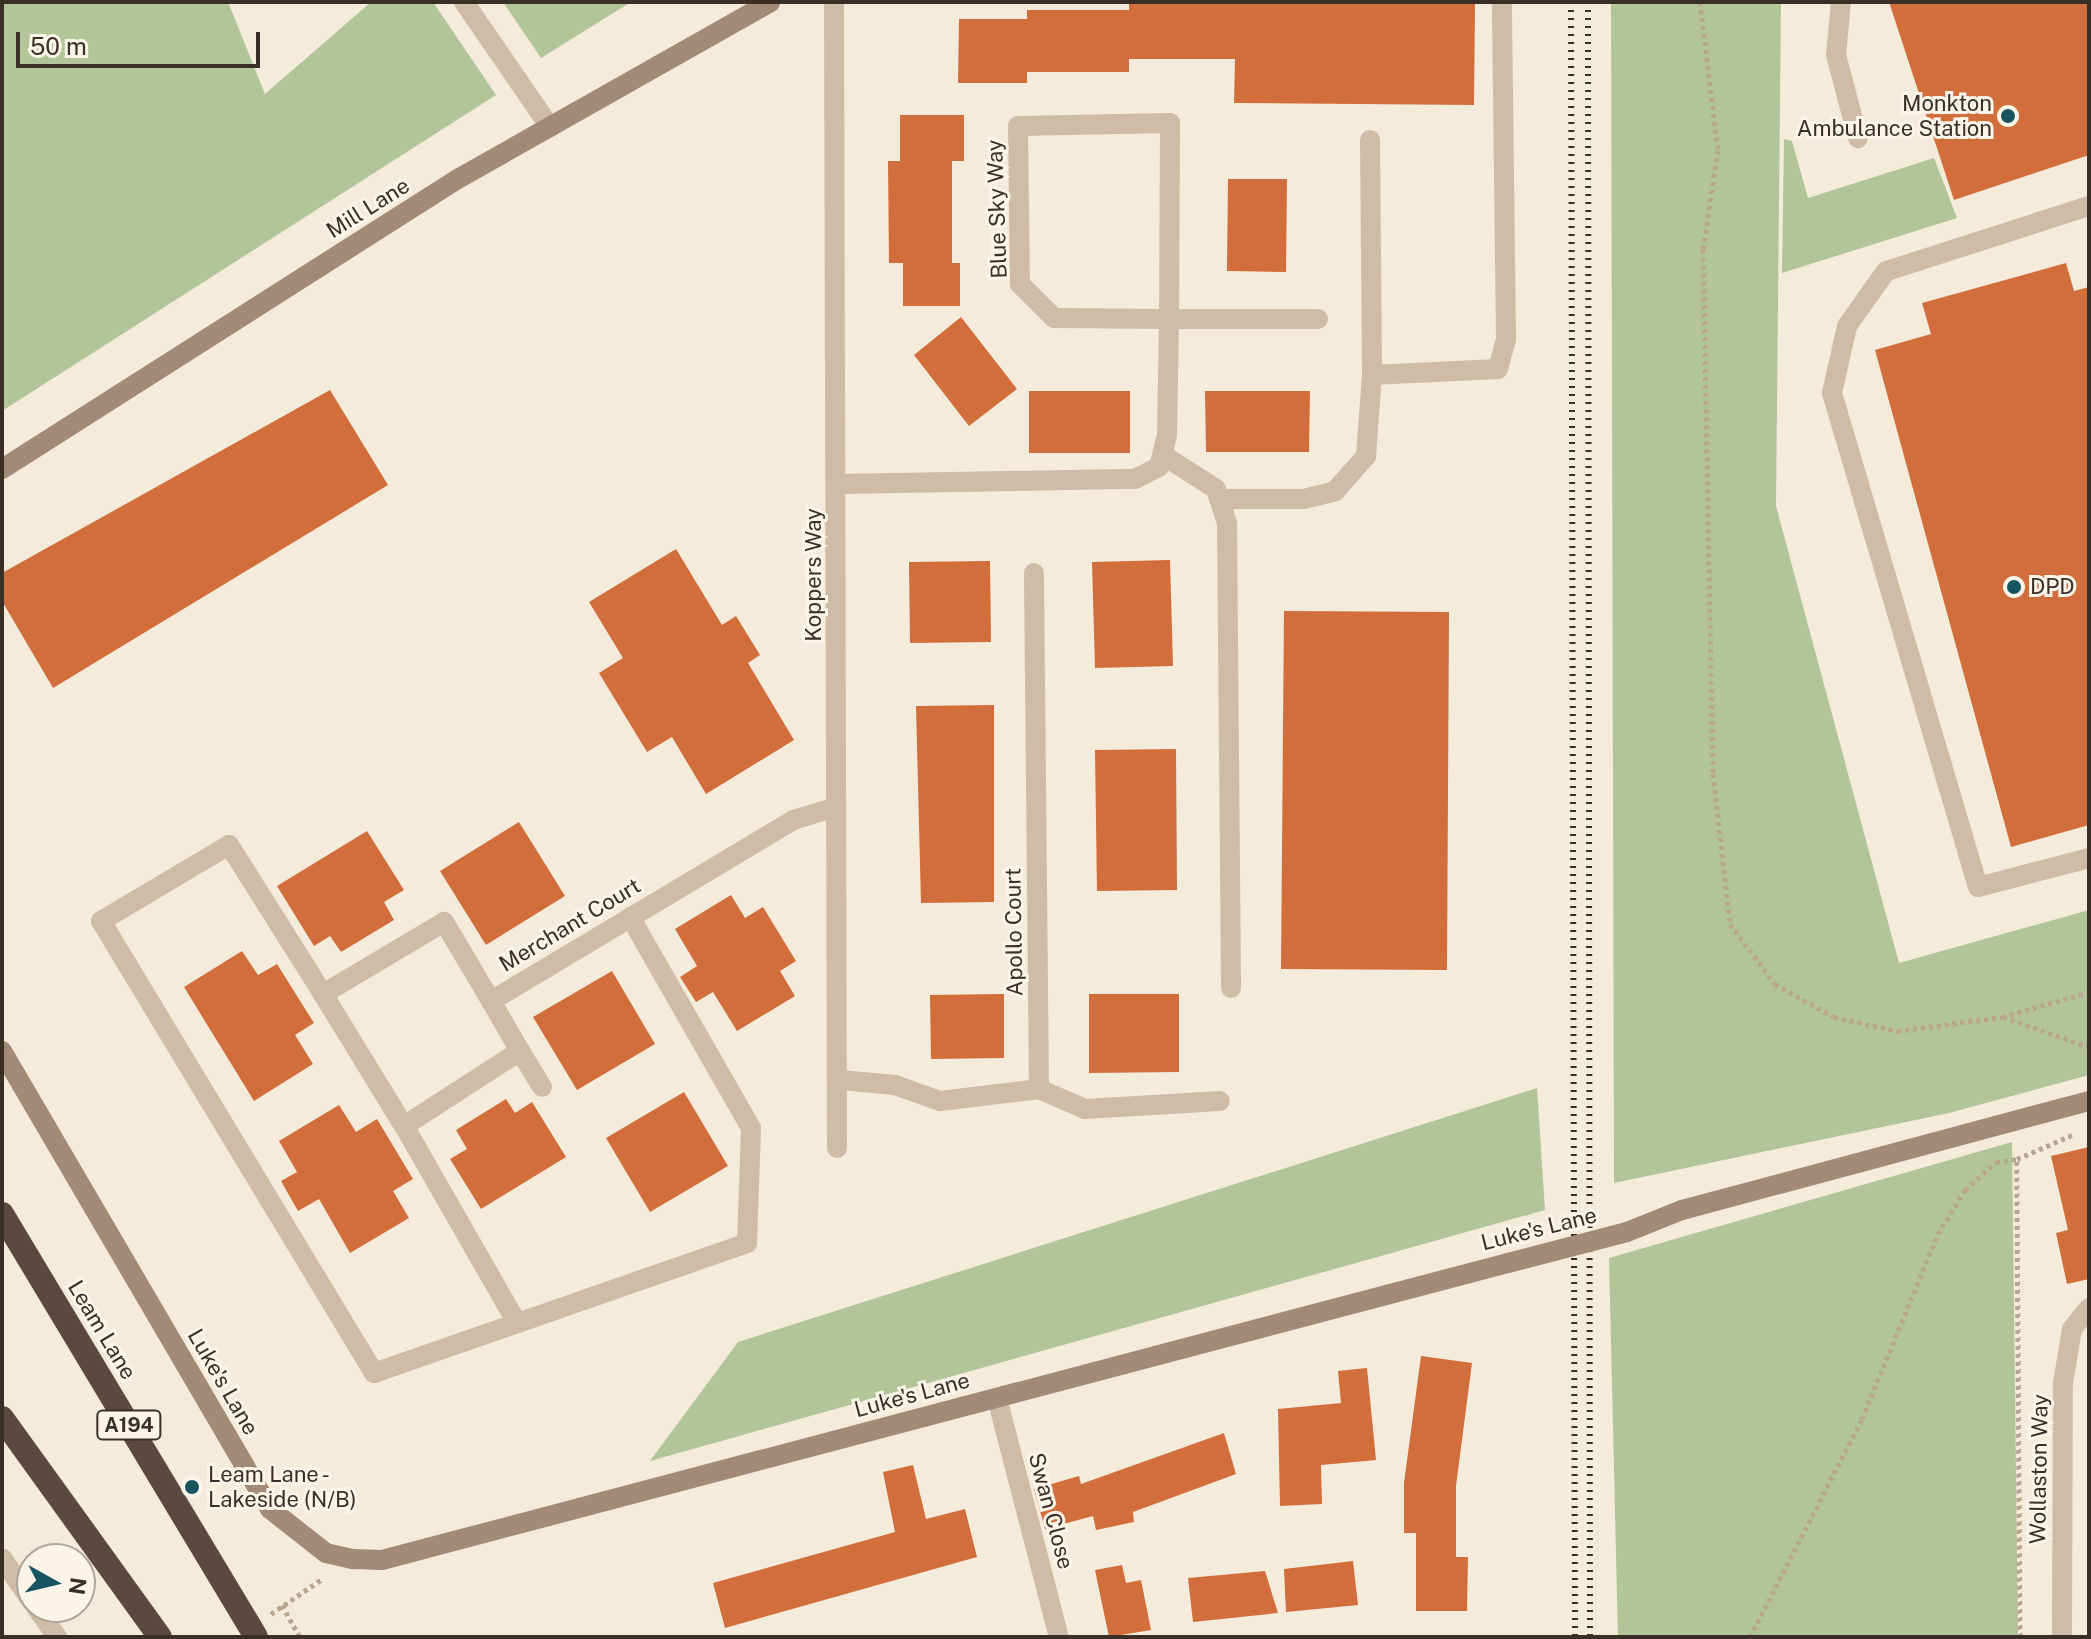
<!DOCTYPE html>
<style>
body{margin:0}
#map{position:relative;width:2091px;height:1639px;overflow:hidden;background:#f4ebdb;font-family:"Public Sans",sans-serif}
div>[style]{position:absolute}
.green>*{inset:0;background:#b2c599}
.building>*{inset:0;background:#d26e3b}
.path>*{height:5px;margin-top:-2.5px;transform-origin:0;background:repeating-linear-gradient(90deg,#baa68f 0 4px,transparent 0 8px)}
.lane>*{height:20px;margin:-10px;padding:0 10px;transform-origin:10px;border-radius:10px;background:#cebca6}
.street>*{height:20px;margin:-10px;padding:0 10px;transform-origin:10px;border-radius:10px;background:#cebca6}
.secondary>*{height:20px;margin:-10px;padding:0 10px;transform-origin:10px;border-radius:10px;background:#a28a77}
.highway>*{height:24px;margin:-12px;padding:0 12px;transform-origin:12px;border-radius:12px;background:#5b493d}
.rail>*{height:6px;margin-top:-3px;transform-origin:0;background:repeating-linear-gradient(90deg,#392f27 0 2px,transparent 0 8px)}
.secondary-bridge>*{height:20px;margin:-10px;padding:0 10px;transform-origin:10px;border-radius:10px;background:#a28a77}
.dots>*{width:22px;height:22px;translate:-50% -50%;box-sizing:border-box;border:4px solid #fbf4e8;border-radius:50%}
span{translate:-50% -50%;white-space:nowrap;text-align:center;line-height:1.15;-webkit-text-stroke:6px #fbf4e8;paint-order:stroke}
.shield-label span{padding:2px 6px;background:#fbf4e8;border:2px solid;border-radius:6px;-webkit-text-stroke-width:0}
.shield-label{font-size:20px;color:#392f27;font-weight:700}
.poi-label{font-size:22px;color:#392f27}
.right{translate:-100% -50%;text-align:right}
.left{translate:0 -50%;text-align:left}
.street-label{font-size:22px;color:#392f27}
.frame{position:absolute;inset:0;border:4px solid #392f27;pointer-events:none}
.north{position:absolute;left:16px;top:1543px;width:80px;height:80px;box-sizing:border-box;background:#fbf4e8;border:2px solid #ada59b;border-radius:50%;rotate:98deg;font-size:22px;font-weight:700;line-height:32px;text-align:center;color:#392f27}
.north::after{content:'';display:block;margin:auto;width:28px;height:36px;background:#18545f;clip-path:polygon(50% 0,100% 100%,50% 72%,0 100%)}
.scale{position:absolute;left:16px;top:32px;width:244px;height:36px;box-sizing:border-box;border:4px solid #392f27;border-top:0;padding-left:10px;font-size:24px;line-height:28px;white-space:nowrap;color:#392f27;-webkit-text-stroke:6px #fbf4e8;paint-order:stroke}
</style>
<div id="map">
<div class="green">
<div style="clip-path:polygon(2px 2px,228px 2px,265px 94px,371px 2px,433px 2px,496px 95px,2px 411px)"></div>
<div style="clip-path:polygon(503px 2px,631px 2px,541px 58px)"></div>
<div style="clip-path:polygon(1611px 2px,1781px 2px,1776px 506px,1899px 963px,2089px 910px,2089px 1075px,1949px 1113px,1614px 1183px)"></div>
<div style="clip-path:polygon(1784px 139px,1792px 141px,1808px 198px,1934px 158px,1957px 218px,1782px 273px)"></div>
<div style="clip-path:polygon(1537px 1088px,1545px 1210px,650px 1461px,738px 1342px)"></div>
<div style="clip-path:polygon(2012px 1142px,2018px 1637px,1618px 1637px,1609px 1258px)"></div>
</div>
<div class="building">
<div style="clip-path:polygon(1129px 2px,1475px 2px,1474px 105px,1234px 103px,1235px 59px,1129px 59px,1129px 72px,1027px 72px,1027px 83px,958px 83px,959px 19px,1027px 19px,1027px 10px,1129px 10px)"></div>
<div style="clip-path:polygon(1889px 2px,2089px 2px,2089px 155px,1954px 200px)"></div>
<div style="clip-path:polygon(900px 115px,964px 115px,964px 161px,952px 161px,952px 263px,960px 263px,960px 306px,903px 306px,903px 263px,889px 263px,888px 161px,900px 161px)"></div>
<div style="clip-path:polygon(1228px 179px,1287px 179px,1286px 272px,1227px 271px)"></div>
<div style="clip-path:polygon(2066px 263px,2074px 291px,2089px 287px,2089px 825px,2011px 847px,1875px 350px,1931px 334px,1922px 303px)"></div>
<div style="clip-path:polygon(961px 317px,1017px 389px,969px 426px,914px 355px)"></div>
<div style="clip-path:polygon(330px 390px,388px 485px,53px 688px,2px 601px,2px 573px)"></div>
<div style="clip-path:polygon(1029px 391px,1130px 391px,1130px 453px,1029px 453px)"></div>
<div style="clip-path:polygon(1205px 391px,1310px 391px,1309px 452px,1206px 452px)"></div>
<div style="clip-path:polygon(676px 549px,722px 625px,736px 616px,760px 655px,748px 663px,794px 740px,706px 794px,672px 737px,647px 752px,599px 673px,623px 658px,589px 602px)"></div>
<div style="clip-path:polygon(1170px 560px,1173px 666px,1095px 668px,1092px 562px)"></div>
<div style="clip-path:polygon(990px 561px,991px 642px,910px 643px,909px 562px)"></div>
<div style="clip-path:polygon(1284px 611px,1449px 612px,1447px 970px,1281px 969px)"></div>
<div style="clip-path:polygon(994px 705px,994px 902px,921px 903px,916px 706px)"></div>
<div style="clip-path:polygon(1176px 749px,1177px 890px,1097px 891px,1095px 750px)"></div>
<div style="clip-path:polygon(519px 822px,565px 896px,486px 945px,440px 871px)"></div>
<div style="clip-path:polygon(367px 831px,404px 890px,384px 902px,394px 920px,341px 952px,330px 936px,314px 946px,277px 886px)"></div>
<div style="clip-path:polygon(731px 895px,745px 918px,763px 907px,796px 961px,780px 971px,795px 996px,737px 1031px,713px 992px,696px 1002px,680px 977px,697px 966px,675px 929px)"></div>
<div style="clip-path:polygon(242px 951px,258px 975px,277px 964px,314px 1023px,295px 1035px,313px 1064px,254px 1101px,184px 987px)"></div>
<div style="clip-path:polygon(612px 971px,655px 1044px,577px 1090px,533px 1017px)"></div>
<div style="clip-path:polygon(1004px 994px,1004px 1058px,931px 1059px,930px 995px)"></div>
<div style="clip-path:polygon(1089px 994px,1179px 994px,1179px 1072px,1089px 1073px)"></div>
<div style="clip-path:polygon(684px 1092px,728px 1166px,650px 1212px,606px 1138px)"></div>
<div style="clip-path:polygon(506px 1099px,515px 1113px,532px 1102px,566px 1157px,481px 1209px,450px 1159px,467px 1149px,456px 1130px)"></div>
<div style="clip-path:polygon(339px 1105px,356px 1132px,377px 1119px,413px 1179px,393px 1191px,409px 1218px,350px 1253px,319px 1199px,298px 1211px,281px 1181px,297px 1172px,279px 1141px)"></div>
<div style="clip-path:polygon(2089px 1147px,2089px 1279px,2067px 1284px,2056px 1233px,2068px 1230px,2051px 1156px)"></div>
<div style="clip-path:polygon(1421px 1356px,1472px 1363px,1456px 1486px,1456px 1557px,1468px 1557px,1467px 1611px,1416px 1611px,1416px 1533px,1404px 1533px,1404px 1483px)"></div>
<div style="clip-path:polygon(1367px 1368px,1376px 1460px,1321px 1465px,1322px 1504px,1280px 1506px,1278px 1409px,1341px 1403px,1338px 1371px)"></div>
<div style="clip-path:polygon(1224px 1433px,1236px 1474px,1133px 1512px,1134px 1522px,1096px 1530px,1093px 1516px,1045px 1529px,1034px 1489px,1079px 1476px,1081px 1484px)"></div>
<div style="clip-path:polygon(913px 1465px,926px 1519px,965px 1509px,977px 1557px,725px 1628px,713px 1583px,895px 1532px,883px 1472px)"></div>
<div style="clip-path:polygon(1353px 1561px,1358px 1605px,1286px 1612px,1284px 1569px)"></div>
<div style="clip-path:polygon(1122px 1565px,1126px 1583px,1141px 1580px,1151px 1630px,1109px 1637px,1095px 1570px)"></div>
<div style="clip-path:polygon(1265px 1571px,1278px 1613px,1193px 1622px,1188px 1578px)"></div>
</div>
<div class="path">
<div style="left:1700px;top:2px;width:149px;rotate:83.1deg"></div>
<div style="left:1718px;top:150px;width:100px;rotate:98.6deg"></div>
<div style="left:1703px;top:249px;width:525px;rotate:88.91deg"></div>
<div style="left:1713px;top:774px;width:151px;rotate:83.5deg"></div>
<div style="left:1730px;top:924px;width:75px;rotate:53.1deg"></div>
<div style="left:1775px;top:984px;width:68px;rotate:29.2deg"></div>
<div style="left:1834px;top:1017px;width:65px;rotate:12.5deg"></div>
<div style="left:1897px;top:1031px;width:106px;rotate:-7.6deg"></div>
<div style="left:2002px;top:1017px;width:91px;rotate:-16deg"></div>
<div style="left:2003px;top:1017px;width:91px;rotate:19.2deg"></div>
<div style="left:282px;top:1605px;width:37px;rotate:61deg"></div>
<div style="left:271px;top:1614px;width:62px;rotate:-34.5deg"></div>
<div style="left:1750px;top:1637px;width:245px;rotate:-62.8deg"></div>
<div style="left:1862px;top:1419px;width:200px;rotate:-67.7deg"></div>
<div style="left:1938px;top:1234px;width:52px;rotate:-58.5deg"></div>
<div style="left:1965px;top:1190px;width:42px;rotate:-42.1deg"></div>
<div style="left:1996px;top:1162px;width:21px;rotate:-8deg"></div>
<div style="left:2020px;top:1637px;width:478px;rotate:-90.4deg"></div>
<div style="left:2017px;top:1159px;width:60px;rotate:-23.6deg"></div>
</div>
<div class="lane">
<div style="left:1841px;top:2px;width:53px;rotate:95.4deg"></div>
<div style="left:1836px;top:55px;width:86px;rotate:75.2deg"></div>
<div style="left:1370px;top:140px;width:235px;rotate:89.5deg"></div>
<div style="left:2089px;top:206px;width:213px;rotate:162.2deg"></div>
<div style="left:1886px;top:271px;width:67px;rotate:125.3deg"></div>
<div style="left:1847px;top:326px;width:69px;rotate:102.6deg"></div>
<div style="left:1832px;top:393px;width:515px;rotate:73.54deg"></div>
<div style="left:1978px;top:887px;width:115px;rotate:-14.6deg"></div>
<div style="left:1219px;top:499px;width:85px"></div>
<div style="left:1304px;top:499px;width:32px;rotate:-14deg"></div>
<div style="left:1335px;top:491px;width:47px;rotate:-48.5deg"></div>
<div style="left:1366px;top:456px;width:81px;rotate:-85.8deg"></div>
<div style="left:1372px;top:375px;width:126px;rotate:-2.7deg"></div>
<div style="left:1498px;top:369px;width:31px;rotate:-75deg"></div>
<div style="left:1506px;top:339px;width:337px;rotate:-90.7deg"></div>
<div style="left:1039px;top:1089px;width:50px;rotate:23.5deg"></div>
<div style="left:1085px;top:1109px;width:135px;rotate:-3.4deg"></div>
</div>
<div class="street">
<div style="left:464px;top:2px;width:152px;rotate:55.5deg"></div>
<div style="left:834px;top:2px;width:1146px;rotate:89.85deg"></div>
<div style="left:1163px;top:455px;width:63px;rotate:32.7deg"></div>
<div style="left:1216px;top:489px;width:36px;rotate:72deg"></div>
<div style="left:1227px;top:523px;width:465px;rotate:89.5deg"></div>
<div style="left:839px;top:484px;width:296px;rotate:-1deg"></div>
<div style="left:1135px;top:479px;width:27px;rotate:-27deg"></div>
<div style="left:1159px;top:467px;width:33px;rotate:-76deg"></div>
<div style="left:1167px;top:435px;width:116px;rotate:-89deg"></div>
<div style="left:1169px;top:319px;width:196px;rotate:-89.7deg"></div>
<div style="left:1170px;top:123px;width:152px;rotate:178.9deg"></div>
<div style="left:1018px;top:126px;width:158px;rotate:89.3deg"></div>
<div style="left:1020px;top:284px;width:48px;rotate:45deg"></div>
<div style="left:1054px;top:318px;width:115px;rotate:0.5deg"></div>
<div style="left:1169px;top:319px;width:149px"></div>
<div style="left:323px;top:994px;width:155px;rotate:58.5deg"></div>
<div style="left:491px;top:1001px;width:92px;rotate:-120.7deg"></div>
<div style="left:444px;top:922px;width:141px;rotate:149.2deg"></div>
<div style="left:323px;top:994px;width:176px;rotate:-122.2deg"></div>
<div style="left:229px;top:845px;width:149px;rotate:149.3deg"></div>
<div style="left:101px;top:921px;width:528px;rotate:58.87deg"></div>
<div style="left:374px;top:1373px;width:395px;rotate:-19.2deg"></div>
<div style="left:747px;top:1243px;width:115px;rotate:-88deg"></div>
<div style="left:751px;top:1128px;width:243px;rotate:-119.8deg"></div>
<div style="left:520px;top:1051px;width:42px;rotate:58.6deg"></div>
<div style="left:841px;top:1080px;width:54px;rotate:5.3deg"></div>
<div style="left:895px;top:1085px;width:48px;rotate:19.6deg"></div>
<div style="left:940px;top:1101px;width:100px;rotate:-6.9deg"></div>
<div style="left:1039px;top:1089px;width:516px;rotate:-90.56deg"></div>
<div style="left:517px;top:1323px;width:227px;rotate:-119.8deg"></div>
<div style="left:404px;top:1126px;width:138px;rotate:-32.9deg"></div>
<div style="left:520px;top:1051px;width:58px;rotate:-120.1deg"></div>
<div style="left:491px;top:1001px;width:352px;rotate:-30.9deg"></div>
<div style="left:793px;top:820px;width:45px;rotate:-16.8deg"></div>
<div style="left:997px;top:1398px;width:247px;rotate:75.5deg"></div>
<div style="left:2px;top:1558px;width:53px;rotate:55.7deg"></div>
<div style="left:36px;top:1607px;width:37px;rotate:55deg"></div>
<div style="left:2062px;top:1637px;width:254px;rotate:-89.8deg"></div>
<div style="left:2063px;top:1383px;width:55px;rotate:-80.5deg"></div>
<div style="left:2072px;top:1329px;width:27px;rotate:-51deg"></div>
</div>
<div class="secondary">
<div style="left:2px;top:469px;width:538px;rotate:-32.48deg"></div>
<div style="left:456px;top:180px;width:361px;rotate:-29.5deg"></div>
<div style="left:2px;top:1051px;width:531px;rotate:59.67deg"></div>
<div style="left:270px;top:1509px;width:71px;rotate:38.2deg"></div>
<div style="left:326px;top:1553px;width:28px;rotate:13deg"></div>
<div style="left:353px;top:1559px;width:29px;rotate:2deg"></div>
<div style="left:382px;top:1560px;width:1165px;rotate:-14.78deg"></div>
<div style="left:1627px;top:1232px;width:59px;rotate:-21.8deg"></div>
<div style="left:1682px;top:1210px;width:421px;rotate:-15deg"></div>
</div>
<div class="highway">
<div style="left:2px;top:1214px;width:493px;rotate:59deg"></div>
<div style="left:2px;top:1418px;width:270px;rotate:54.2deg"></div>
</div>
<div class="rail">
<div style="left:1571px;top:2px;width:1635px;rotate:89.86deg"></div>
<div style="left:1588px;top:2px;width:1635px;rotate:89.93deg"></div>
</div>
<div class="secondary-bridge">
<div style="left:1508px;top:1263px;width:123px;rotate:-14.6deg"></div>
</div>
<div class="dots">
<div style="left:2008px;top:116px;background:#18545f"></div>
<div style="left:2014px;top:587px;background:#18545f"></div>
<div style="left:192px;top:1487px;background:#18545f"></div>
</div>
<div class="shield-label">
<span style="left:129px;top:1425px">A194</span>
</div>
<div class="poi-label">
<span class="right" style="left:1992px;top:116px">Monkton<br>Ambulance Station</span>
<span class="left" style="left:2030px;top:587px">DPD</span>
<span class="left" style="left:208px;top:1487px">Leam Lane -<br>Lakeside (N/B)</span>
</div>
<div class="street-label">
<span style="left:368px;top:208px;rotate:-32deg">Mill Lane</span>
<span style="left:997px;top:209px;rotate:-92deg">Blue Sky Way</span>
<span style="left:814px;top:575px;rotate:-90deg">Koppers Way</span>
<span style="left:570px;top:925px;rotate:-31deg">Merchant Court</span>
<span style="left:1014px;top:932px;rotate:-91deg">Apollo Court</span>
<span style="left:1539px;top:1229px;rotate:-14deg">Luke's Lane</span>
<span style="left:102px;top:1330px;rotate:59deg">Leam Lane</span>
<span style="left:223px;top:1382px;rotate:60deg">Luke's Lane</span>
<span style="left:912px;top:1395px;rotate:-15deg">Luke's Lane</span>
<span style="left:2039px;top:1469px;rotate:-89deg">Wollaston Way</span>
<span style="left:1051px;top:1511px;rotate:75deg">Swan Close</span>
</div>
<div class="frame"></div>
<div class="north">N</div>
<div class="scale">50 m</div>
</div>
